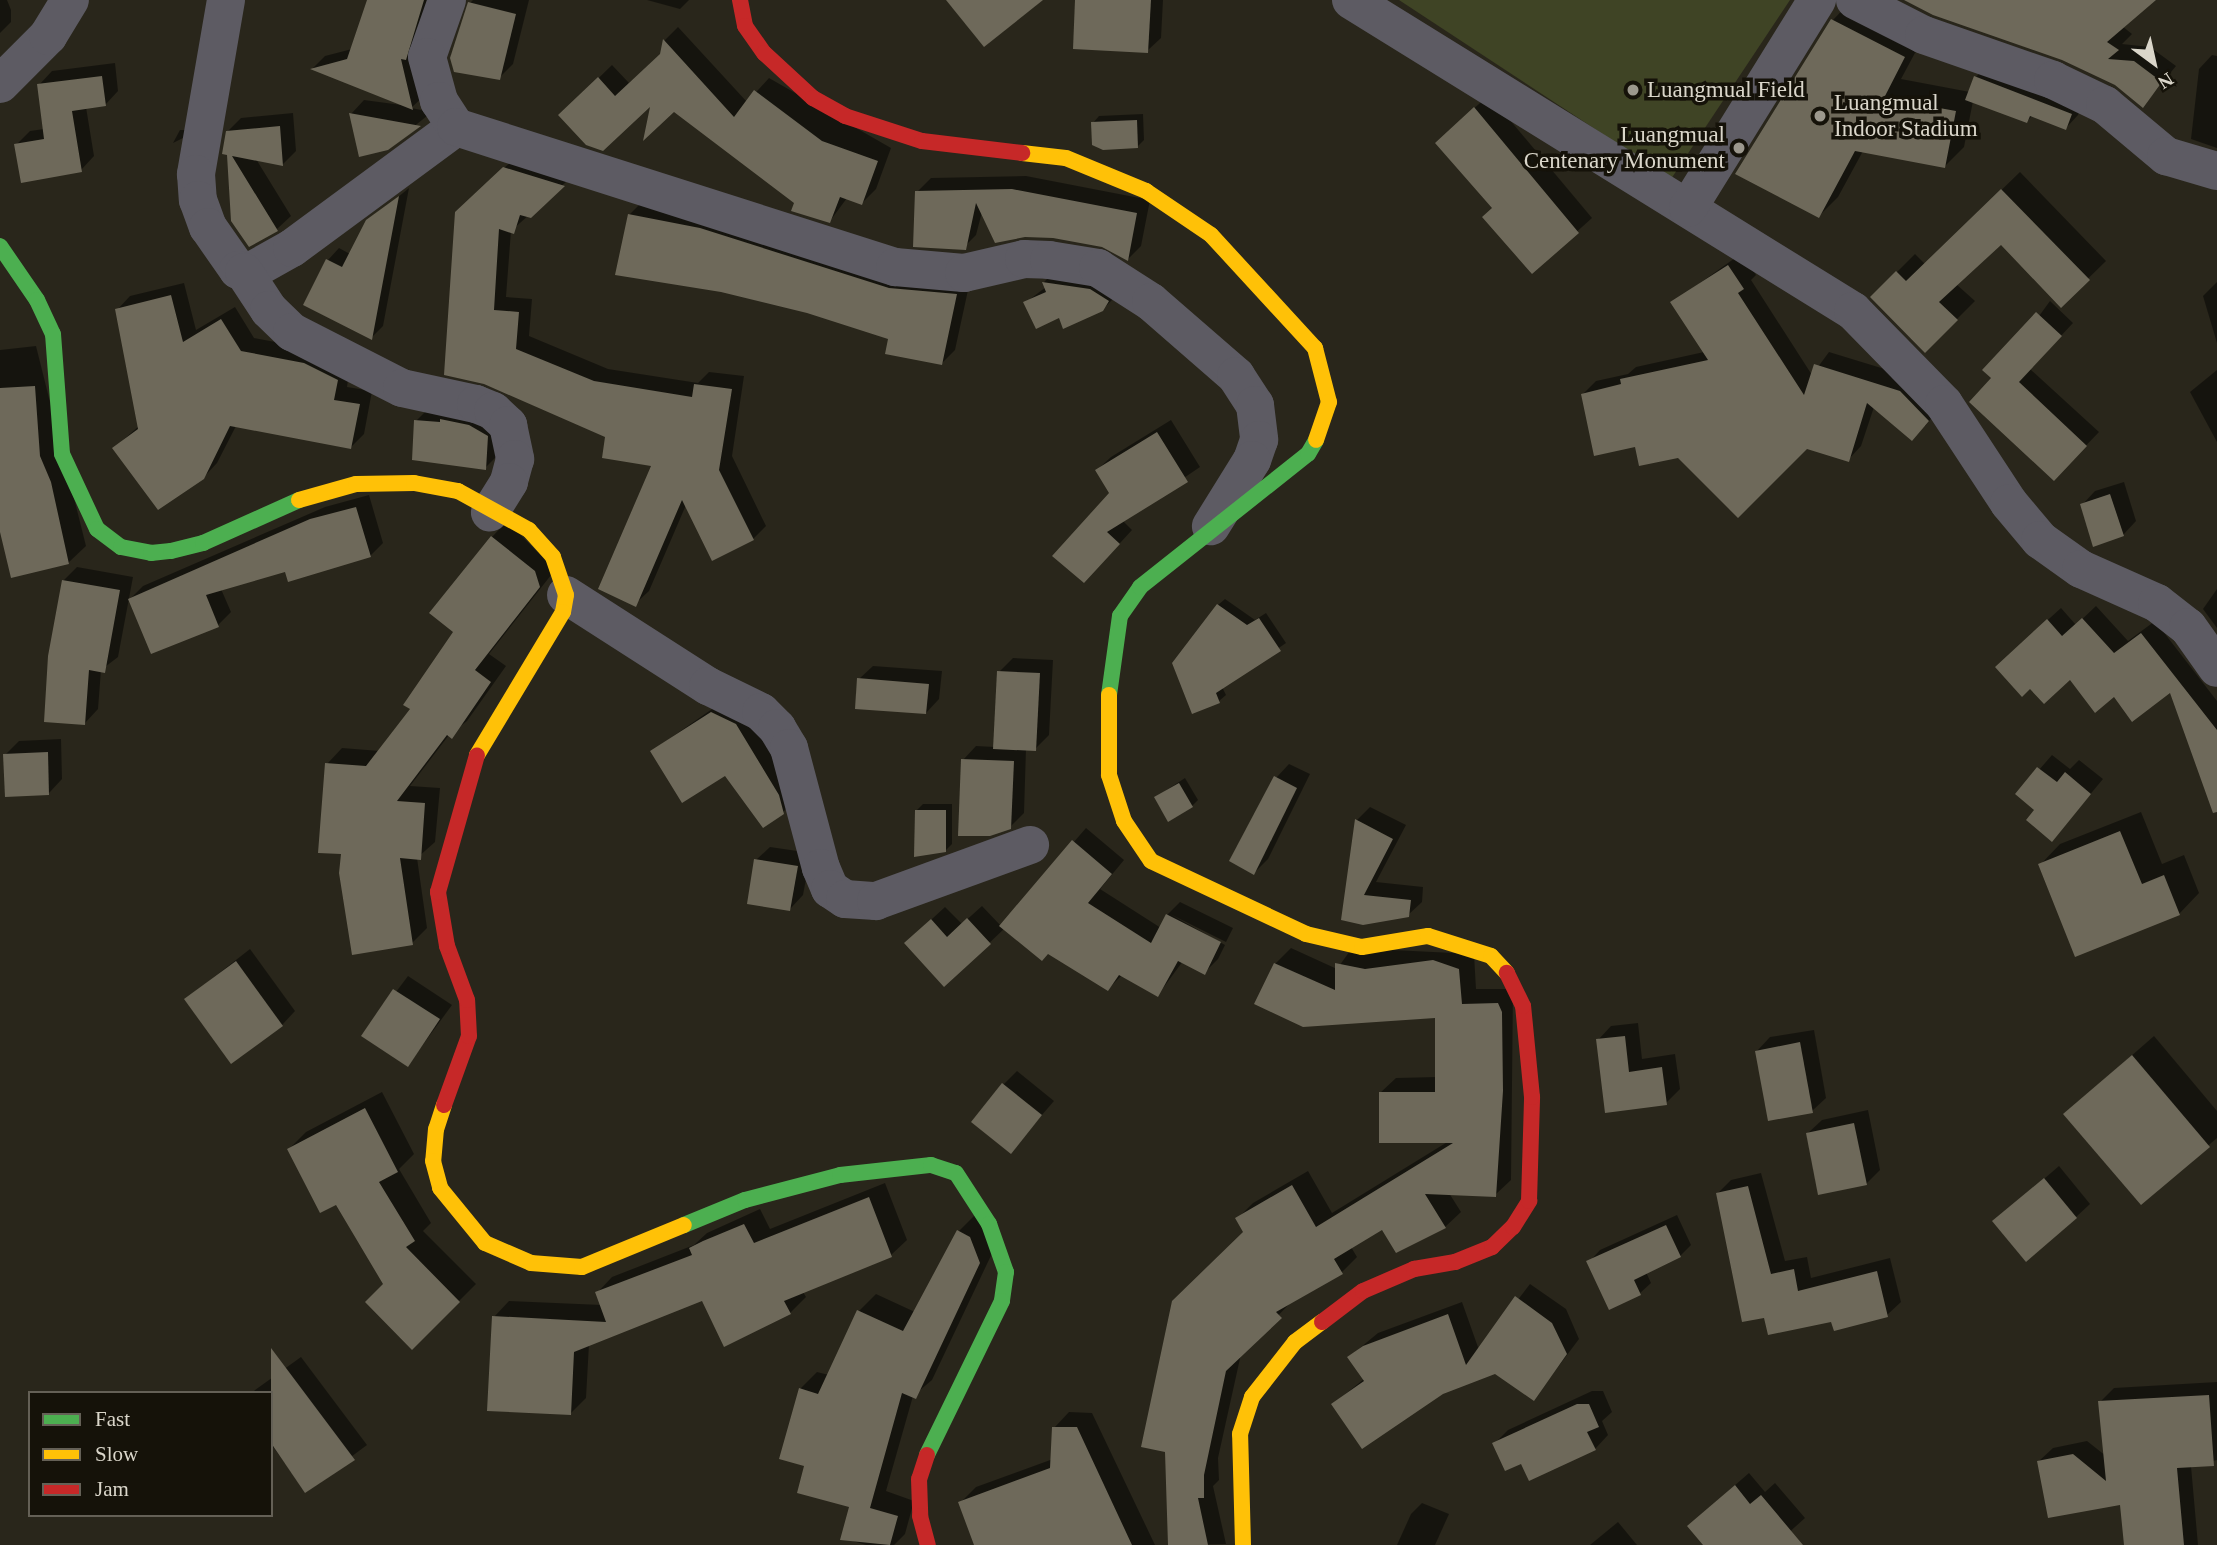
<!DOCTYPE html>
<style>
body{margin:0}
#map{position:relative;width:2217px;height:1545px;overflow:hidden;background:#29261b;font-family:Georgia,serif}
div>[style]{position:absolute}
.green>*{inset:0;background:#3f4425}
.shadow>*{inset:0;background:#0007}
.building>*{inset:0;background:#6e695a}
.street>*{height:38px;margin:-19px;padding:0 19px;transform-origin:19px;border-radius:19px;background:#5d5b63}
.fast>*{height:16px;margin:-8px;padding:0 8px;transform-origin:8px;border-radius:8px;background:#4caf50}
.slow>*{height:16px;margin:-8px;padding:0 8px;transform-origin:8px;border-radius:8px;background:#ffc107}
.jam>*{height:16px;margin:-8px;padding:0 8px;transform-origin:8px;border-radius:8px;background:#c62828}
.dots>*{width:19px;height:19px;translate:-50% -50%;box-sizing:border-box;border:4px solid #151209;border-radius:50%}
span{translate:-50% -50%;white-space:nowrap;text-align:center;line-height:1.15;-webkit-text-stroke:7px #151209;paint-order:stroke}
.poi-label{font-size:23px;color:#dad6ca}
.left{translate:0 -50%;text-align:left}
.right{translate:-100% -50%;text-align:right}
.legend{position:absolute;left:28px;top:1391px;width:245px;height:126px;box-sizing:border-box;background:#151209;border:2px solid #646056;margin:0;padding:9px 12px;list-style:none;font-size:21px;color:#dad6ca}
.legend li{display:flex;align-items:center;gap:14px;height:35px}
.legend b{width:35px;border:2px solid #646056}
.north{position:absolute;left:2119px;top:28px;width:70px;height:70px;-webkit-text-stroke:5px #151209;paint-order:stroke;rotate:147deg;font-size:19px;font-weight:700;line-height:28px;text-align:center;color:#dad6ca}
.north::after{content:'';display:block;margin:auto;width:24px;height:32px;background:#dad6ca;clip-path:polygon(50% 0,100% 100%,50% 72%,0 100%)}
</style>
<div id="map">
<div class="green">
<div style="clip-path:polygon(1399px 0,1790px 0,1671px 179px)"></div>
</div>
<div class="shadow">
<div style="clip-path:polygon(0 0,7px 0,11px 10px,11px 22px,0 33px)"></div>
<div style="clip-path:polygon(369px 0,432px 0,425px 95px,411px 108px,432px 112px,387px 148px,351px 114px,364px 100px,409px 106px,313px 68px,325px 56px,352px 49px)"></div>
<div style="clip-path:polygon(473px 0,529px 0,513px 64px,499px 78px,470px 3px)"></div>
<div style="clip-path:polygon(647px 0,689px 0,680px 9px)"></div>
<div style="clip-path:polygon(1077px 0,1163px 0,1161px 38px,1147px 51px)"></div>
<div style="clip-path:polygon(1852px 0,1923px 38px,1901px 79px,1970px 92px,1976px 77px,1988px 64px,2084px 101px,2078px 115px,2066px 128px,2033px 115px,2027px 121px,1973px 101px,1964px 147px,1945px 166px,1863px 151px,1838px 197px,1819px 216px,1737px 174px,1833px 20px)"></div>
<div style="clip-path:polygon(1915px 0,2152px 0,2122px 26px,2132px 34px,2122px 44px,2150px 47px,2176px 66px,2143px 106px,2116px 84px,2063px 59px)"></div>
<div style="clip-path:polygon(678px 27px,747px 102px,769px 78px,891px 148px,876px 189px,862px 203px,847px 198px,830px 221px,796px 203px,674px 110px,652px 102px,574px 102px,612px 65px,629px 83px,662px 53px,665px 40px)"></div>
<div style="clip-path:polygon(2212px 55px,2217px 56px,2217px 148px,2191px 139px,2199px 69px)"></div>
<div style="clip-path:polygon(115px 63px,118px 91px,105px 105px,86px 107px,94px 156px,81px 170px,16px 145px,30px 131px,44px 129px,39px 85px,52px 71px)"></div>
<div style="clip-path:polygon(1489px 95px,1592px 218px,1532px 272px,1451px 129px)"></div>
<div style="clip-path:polygon(293px 113px,296px 151px,283px 164px,256px 159px,291px 216px,277px 229px,229px 154px,227px 132px,241px 118px)"></div>
<div style="clip-path:polygon(1143px 114px,1144px 140px,1137px 147px,1093px 123px,1099px 116px)"></div>
<div style="clip-path:polygon(180px 130px,186px 130px,185px 137px,173px 143px)"></div>
<div style="clip-path:polygon(518px 155px,576px 173px,511px 231px,506px 297px,532px 299px,529px 336px,608px 369px,698px 383px,709px 372px,744px 376px,732px 456px,766px 526px,753px 539px,686px 505px,649px 591px,635px 604px,654px 465px,607px 436px,485px 382px,471px 199px)"></div>
<div style="clip-path:polygon(2020px 172px,2106px 261px,2061px 305px,2001px 243px,1956px 284px,1975px 301px,1925px 351px,1872px 297px,1915px 254px,1925px 264px)"></div>
<div style="clip-path:polygon(1026px 176px,1150px 200px,1141px 246px,1128px 259px,1103px 245px,982px 212px,976px 235px,962px 249px,917px 192px,931px 178px)"></div>
<div style="clip-path:polygon(409px 188px,383px 326px,371px 338px,328px 260px,339px 248px,350px 254px,368px 222px)"></div>
<div style="clip-path:polygon(643px 201px,970px 281px,955px 350px,942px 363px,890px 338px,808px 311px,629px 215px)"></div>
<div style="clip-path:polygon(1742px 253px,1756px 275px,1751px 280px,1812px 375px,1829px 352px,1914px 378px,1941px 407px,1925px 426px,1874px 407px,1861px 446px,1848px 460px,1806px 447px,1679px 456px,1636px 445px,1583px 394px,1596px 381px,1628px 374px,1636px 367px,1704px 352px,1672px 303px)"></div>
<div style="clip-path:polygon(1056px 270px,1115px 297px,1102px 310px,1060px 316px,1025px 303px,1046px 287px,1044px 282px)"></div>
<div style="clip-path:polygon(2217px 282px,2217px 343px,2203px 296px)"></div>
<div style="clip-path:polygon(184px 283px,196px 330px,235px 307px,254px 338px,318px 350px,350px 366px,347px 387px,372px 391px,364px 434px,351px 447px,236px 426px,217px 463px,203px 478px,114px 448px,139px 426px,117px 310px,130px 296px)"></div>
<div style="clip-path:polygon(2050px 301px,2073px 323px,2030px 369px,2099px 432px,2054px 479px,1994px 378px)"></div>
<div style="clip-path:polygon(36px 346px,86px 546px,68px 563px,0 525px,0 350px)"></div>
<div style="clip-path:polygon(2217px 370px,2217px 442px,2190px 392px)"></div>
<div style="clip-path:polygon(430px 407px,483px 412px,499px 454px,485px 468px,416px 421px)"></div>
<div style="clip-path:polygon(1171px 420px,1200px 467px,1122px 520px,1132px 530px,1098px 567px,1112px 493px,1097px 470px,1111px 457px)"></div>
<div style="clip-path:polygon(2124px 482px,2136px 521px,2123px 535px,2082px 505px,2095px 491px)"></div>
<div style="clip-path:polygon(369px 495px,383px 543px,370px 556px,286px 570px,221px 589px,231px 612px,218px 625px,130px 599px,143px 586px,325px 507px)"></div>
<div style="clip-path:polygon(507px 521px,555px 570px,489px 654px,506px 666px,467px 721px,449px 735px,410px 786px,440px 788px,435px 842px,417px 858px,427px 928px,412px 943px,343px 852px,327px 764px,342px 748px,380px 751px,412px 709px,456px 632px,492px 537px)"></div>
<div style="clip-path:polygon(77px 567px,133px 577px,118px 657px,101px 670px,98px 709px,85px 723px,63px 581px)"></div>
<div style="clip-path:polygon(2217px 589px,2217px 628px,2203px 609px)"></div>
<div style="clip-path:polygon(1225px 599px,1255px 620px,1266px 613px,1286px 643px,1222px 687px,1226px 695px,1219px 701px,1193px 712px,1218px 605px)"></div>
<div style="clip-path:polygon(2096px 606px,2128px 641px,2155px 621px,2217px 701px,2217px 775px,2171px 690px,2114px 695px,2010px 654px,2061px 608px,2076px 625px)"></div>
<div style="clip-path:polygon(1013px 658px,1053px 660px,1049px 735px,1035px 749px,1026px 749px,1024px 813px,1010px 827px,963px 760px,976px 746px,995px 747px,999px 672px)"></div>
<div style="clip-path:polygon(873px 666px,942px 671px,939px 699px,926px 713px,859px 679px)"></div>
<div style="clip-path:polygon(725px 700px,749px 712px,796px 799px,783px 812px,726px 774px,652px 751px)"></div>
<div style="clip-path:polygon(61px 739px,62px 779px,49px 793px,5px 755px,19px 741px)"></div>
<div style="clip-path:polygon(2052px 755px,2070px 769px,2079px 760px,2103px 779px,2052px 840px,2037px 809px,2018px 794px)"></div>
<div style="clip-path:polygon(1289px 764px,1310px 774px,1268px 859px,1254px 873px,1276px 778px)"></div>
<div style="clip-path:polygon(1185px 778px,1198px 800px,1192px 806px,1156px 797px)"></div>
<div style="clip-path:polygon(923px 804px,952px 804px,952px 844px,945px 851px,916px 811px)"></div>
<div style="clip-path:polygon(1370px 807px,1406px 825px,1376px 882px,1423px 887px,1422px 902px,1408px 915px,1363px 923px,1357px 820px)"></div>
<div style="clip-path:polygon(2141px 812px,2162px 864px,2184px 855px,2199px 893px,2179px 914px,2040px 865px,2060px 844px)"></div>
<div style="clip-path:polygon(1086px 828px,1124px 860px,1100px 889px,1161px 928px,1167px 915px,1180px 902px,1233px 928px,1226px 942px,1170px 914px,1225px 945px,1218px 959px,1205px 972px,1183px 961px,1158px 995px,1122px 975px,1108px 989px,1005px 928px,945px 985px,920px 930px,945px 907px,962px 924px,982px 906px,1001px 926px)"></div>
<div style="clip-path:polygon(770px 847px,811px 853px,803px 895px,790px 909px,756px 860px)"></div>
<div style="clip-path:polygon(1291px 948px,1337px 969px,1352px 948px,1474px 954px,1476px 989px,1513px 989px,1511px 1180px,1495px 1195px,1449px 1193px,1461px 1212px,1445px 1227px,1382px 1227px,1351px 1247px,1357px 1257px,1342px 1272px,1294px 1299px,1241px 1354px,1218px 1458px,1219px 1480px,1213px 1486px,1226px 1544px,1170px 1545px,1245px 1232px,1237px 1219px,1253px 1203px,1308px 1171px,1332px 1213px,1449px 1141px,1380px 1093px,1396px 1078px,1437px 1077px,1437px 1016px,1304px 1025px,1275px 964px)"></div>
<div style="clip-path:polygon(250px 949px,295px 1011px,282px 1025px,186px 999px)"></div>
<div style="clip-path:polygon(408px 976px,452px 1005px,408px 1065px,363px 1036px)"></div>
<div style="clip-path:polygon(1638px 1023px,1642px 1059px,1675px 1054px,1680px 1089px,1666px 1103px,1607px 1111px,1598px 1040px,1611px 1026px)"></div>
<div style="clip-path:polygon(1814px 1030px,1826px 1098px,1812px 1111px,1757px 1051px,1770px 1037px)"></div>
<div style="clip-path:polygon(2154px 1036px,2217px 1111px,2217px 1138px,2141px 1203px,2065px 1114px)"></div>
<div style="clip-path:polygon(1017px 1071px,1054px 1101px,1010px 1152px,1003px 1085px)"></div>
<div style="clip-path:polygon(382px 1092px,414px 1154px,399px 1169px,431px 1223px,423px 1231px,476px 1284px,412px 1348px,386px 1284px,336px 1202px,289px 1149px,306px 1132px)"></div>
<div style="clip-path:polygon(1868px 1110px,1880px 1170px,1866px 1184px,1808px 1133px,1822px 1120px)"></div>
<div style="clip-path:polygon(2059px 1166px,2090px 1204px,2076px 1217px,1995px 1221px)"></div>
<div style="clip-path:polygon(1761px 1173px,1785px 1261px,1807px 1257px,1811px 1278px,1890px 1258px,1901px 1302px,1887px 1315px,1833px 1320px,1766px 1316px,1717px 1194px,1731px 1180px)"></div>
<div style="clip-path:polygon(885px 1183px,907px 1240px,891px 1255px,803px 1292px,806px 1297px,790px 1313px,702px 1299px,589px 1344px,586px 1398px,570px 1414px,494px 1317px,509px 1301px,602px 1305px,597px 1293px,612px 1277px,694px 1245px,707px 1233px,760px 1209px,770px 1229px)"></div>
<div style="clip-path:polygon(975px 1215px,996px 1245px,932px 1380px,913px 1396px,886px 1491px,914px 1501px,905px 1534px,894px 1545px,866px 1545px,843px 1538px,851px 1506px,806px 1465px,800px 1389px,817px 1372px,829px 1375px,859px 1311px,876px 1294px,915px 1312px,958px 1232px)"></div>
<div style="clip-path:polygon(1677px 1215px,1691px 1245px,1680px 1256px,1646px 1272px,1651px 1283px,1639px 1294px,1589px 1262px,1600px 1250px)"></div>
<div style="clip-path:polygon(1530px 1284px,1566px 1309px,1579px 1339px,1534px 1399px,1496px 1372px,1333px 1404px,1364px 1379px,1349px 1357px,1378px 1333px,1462px 1302px,1479px 1350px)"></div>
<div style="clip-path:polygon(301px 1357px,367px 1445px,305px 1491px,271px 1444px,271px 1393px,251px 1393px)"></div>
<div style="clip-path:polygon(2217px 1382px,2217px 1460px,2191px 1466px,2198px 1545px,2125px 1545px,2121px 1503px,2039px 1461px,2053px 1448px,2087px 1441px,2106px 1456px,2100px 1402px,2114px 1388px)"></div>
<div style="clip-path:polygon(1592px 1391px,1603px 1391px,1612px 1412px,1602px 1421px,1608px 1435px,1595px 1449px,1521px 1461px,1494px 1444px,1508px 1430px)"></div>
<div style="clip-path:polygon(1069px 1412px,1092px 1413px,1155px 1545px,976px 1545px,960px 1503px,976px 1487px,1053px 1459px,1054px 1428px)"></div>
<div style="clip-path:polygon(1749px 1473px,1765px 1492px,1775px 1483px,1805px 1518px,1775px 1545px,1705px 1545px,1703px 1513px)"></div>
<div style="clip-path:polygon(1422px 1503px,1449px 1514px,1435px 1545px,1397px 1545px,1411px 1514px)"></div>
<div style="clip-path:polygon(1618px 1522px,1637px 1545px,1590px 1545px)"></div>
</div>
<div class="building">
<div style="clip-path:polygon(367px 0,424px 0,406px 60px,401px 59px,413px 110px,310px 69px,347px 59px)"></div>
<div style="clip-path:polygon(946px 0,1043px 0,984px 47px)"></div>
<div style="clip-path:polygon(1075px 0,1151px 0,1148px 53px,1073px 49px)"></div>
<div style="clip-path:polygon(1904px 0,2156px 0,2107px 42px,2119px 50px,2108px 59px,2134px 61px,2162px 82px,2143px 108px,2115px 85px,2062px 60px,1933px 15px)"></div>
<div style="clip-path:polygon(468px 2px,516px 14px,500px 80px,454px 72px,450px 58px)"></div>
<div style="clip-path:polygon(1831px 19px,1905px 57px,1884px 98px,1956px 111px,1945px 168px,1855px 151px,1819px 218px,1735px 174px)"></div>
<div style="clip-path:polygon(663px 39px,734px 117px,754px 90px,822px 141px,878px 161px,862px 205px,840px 197px,830px 223px,791px 211px,794px 203px,674px 112px,643px 141px,650px 107px,603px 151px,586px 145px,558px 115px,598px 77px,615px 96px,660px 54px)"></div>
<div style="clip-path:polygon(102px 76px,106px 106px,72px 111px,82px 172px,21px 183px,14px 144px,44px 139px,37px 84px)"></div>
<div style="clip-path:polygon(1974px 76px,2072px 114px,2066px 130px,2030px 116px,2027px 123px,1965px 100px)"></div>
<div style="clip-path:polygon(1474px 107px,1579px 233px,1532px 274px,1482px 217px,1492px 208px,1435px 143px)"></div>
<div style="clip-path:polygon(349px 113px,421px 126px,388px 150px,359px 157px)"></div>
<div style="clip-path:polygon(1137px 120px,1138px 148px,1103px 150px,1092px 145px,1091px 122px)"></div>
<div style="clip-path:polygon(280px 126px,283px 166px,232px 156px,278px 231px,249px 247px,231px 221px,227px 155px,222px 154px,226px 131px)"></div>
<div style="clip-path:polygon(503px 167px,565px 186px,531px 218px,520px 215px,514px 234px,499px 229px,494px 310px,519px 312px,516px 349px,594px 381px,692px 397px,694px 384px,732px 389px,719px 470px,754px 540px,712px 561px,682px 500px,636px 607px,598px 589px,651px 466px,602px 458px,605px 437px,484px 384px,444px 375px,455px 212px)"></div>
<div style="clip-path:polygon(1012px 189px,1137px 213px,1128px 261px,1102px 247px,1053px 238px,1025px 237px,995px 243px,976px 203px,966px 250px,913px 247px,915px 191px)"></div>
<div style="clip-path:polygon(2001px 189px,2090px 280px,2061px 308px,2001px 245px,1939px 302px,1958px 320px,1925px 353px,1870px 297px,1896px 271px,1906px 281px)"></div>
<div style="clip-path:polygon(399px 196px,372px 340px,303px 305px,326px 259px,342px 267px,366px 220px)"></div>
<div style="clip-path:polygon(628px 214px,700px 228px,889px 288px,957px 294px,942px 365px,885px 354px,888px 339px,807px 313px,721px 292px,615px 275px)"></div>
<div style="clip-path:polygon(1728px 265px,1744px 289px,1738px 293px,1804px 395px,1814px 364px,1900px 391px,1929px 421px,1912px 441px,1867px 403px,1849px 462px,1807px 449px,1738px 518px,1678px 458px,1639px 466px,1635px 447px,1594px 456px,1581px 394px,1621px 384px,1620px 379px,1708px 360px,1670px 302px)"></div>
<div style="clip-path:polygon(1042px 282px,1090px 289px,1109px 301px,1103px 311px,1063px 329px,1059px 318px,1036px 329px,1023px 302px,1046px 292px)"></div>
<div style="clip-path:polygon(171px 295px,183px 342px,221px 319px,241px 351px,304px 363px,338px 380px,334px 400px,360px 404px,351px 449px,230px 426px,204px 479px,158px 510px,112px 448px,138px 429px,115px 309px)"></div>
<div style="clip-path:polygon(2036px 312px,2062px 336px,2019px 382px,2087px 446px,2054px 481px,1969px 402px,1991px 378px,1982px 370px)"></div>
<div style="clip-path:polygon(35px 386px,40px 456px,51px 482px,69px 564px,11px 578px,0 532px,0 388px)"></div>
<div style="clip-path:polygon(440px 419px,469px 425px,488px 436px,486px 470px,412px 460px,414px 420px,440px 422px)"></div>
<div style="clip-path:polygon(1157px 432px,1188px 482px,1107px 532px,1120px 544px,1084px 583px,1052px 556px,1109px 493px,1095px 470px)"></div>
<div style="clip-path:polygon(2110px 494px,2124px 536px,2093px 547px,2080px 504px)"></div>
<div style="clip-path:polygon(356px 507px,371px 557px,288px 582px,285px 572px,206px 595px,219px 627px,151px 654px,128px 599px,310px 519px)"></div>
<div style="clip-path:polygon(491px 536px,535px 571px,540px 587px,475px 670px,491px 682px,452px 739px,447px 735px,397px 801px,425px 803px,421px 860px,400px 858px,413px 945px,352px 955px,339px 873px,341px 854px,318px 853px,325px 763px,366px 766px,410px 709px,403px 705px,453px 632px,429px 613px)"></div>
<div style="clip-path:polygon(62px 580px,120px 590px,105px 673px,89px 670px,85px 725px,44px 722px,48px 656px)"></div>
<div style="clip-path:polygon(1217px 604px,1247px 625px,1259px 618px,1281px 651px,1216px 693px,1220px 703px,1192px 714px,1172px 663px)"></div>
<div style="clip-path:polygon(2082px 618px,2114px 653px,2141px 633px,2217px 730px,2217px 812px,2213px 813px,2170px 693px,2132px 722px,2114px 697px,2095px 713px,2070px 680px,2044px 704px,2030px 689px,2022px 697px,1995px 667px,2047px 619px,2062px 636px)"></div>
<div style="clip-path:polygon(997px 671px,1040px 673px,1036px 751px,993px 749px)"></div>
<div style="clip-path:polygon(857px 678px,929px 684px,926px 714px,855px 709px)"></div>
<div style="clip-path:polygon(711px 712px,736px 724px,779px 795px,784px 814px,763px 828px,725px 776px,682px 803px,650px 751px)"></div>
<div style="clip-path:polygon(48px 752px,49px 795px,5px 797px,3px 754px)"></div>
<div style="clip-path:polygon(961px 759px,1014px 761px,1011px 829px,990px 836px,958px 836px)"></div>
<div style="clip-path:polygon(2037px 767px,2057px 782px,2065px 772px,2091px 794px,2052px 842px,2026px 820px,2034px 810px,2015px 794px)"></div>
<div style="clip-path:polygon(1274px 776px,1297px 788px,1254px 875px,1229px 861px)"></div>
<div style="clip-path:polygon(1179px 783px,1193px 807px,1168px 822px,1154px 797px)"></div>
<div style="clip-path:polygon(915px 810px,946px 810px,946px 852px,914px 857px)"></div>
<div style="clip-path:polygon(1355px 819px,1393px 839px,1364px 895px,1411px 900px,1409px 917px,1363px 925px,1341px 920px)"></div>
<div style="clip-path:polygon(2120px 831px,2142px 884px,2164px 875px,2180px 915px,2075px 957px,2038px 864px)"></div>
<div style="clip-path:polygon(1072px 840px,1112px 874px,1088px 903px,1151px 943px,1166px 914px,1221px 942px,1205px 975px,1178px 961px,1158px 997px,1119px 975px,1108px 991px,1048px 954px,1042px 961px,999px 926px)"></div>
<div style="clip-path:polygon(754px 859px,798px 866px,790px 911px,747px 904px)"></div>
<div style="clip-path:polygon(967px 918px,991px 944px,944px 987px,904px 943px,931px 919px,947px 937px)"></div>
<div style="clip-path:polygon(1433px 960px,1459px 969px,1462px 1004px,1498px 1003px,1502px 1012px,1503px 1091px,1496px 1197px,1425px 1194px,1446px 1228px,1396px 1253px,1382px 1230px,1334px 1259px,1343px 1274px,1276px 1312px,1282px 1318px,1226px 1371px,1204px 1475px,1204px 1498px,1198px 1498px,1208px 1545px,1168px 1545px,1165px 1452px,1141px 1447px,1172px 1301px,1243px 1232px,1235px 1218px,1292px 1185px,1316px 1227px,1453px 1143px,1379px 1143px,1379px 1092px,1435px 1092px,1435px 1018px,1303px 1027px,1254px 1004px,1274px 963px,1335px 990px,1335px 963px,1365px 969px)"></div>
<div style="clip-path:polygon(236px 961px,283px 1026px,231px 1064px,184px 999px)"></div>
<div style="clip-path:polygon(393px 989px,440px 1019px,408px 1067px,361px 1036px)"></div>
<div style="clip-path:polygon(1625px 1036px,1629px 1072px,1662px 1067px,1667px 1105px,1605px 1113px,1596px 1039px)"></div>
<div style="clip-path:polygon(1800px 1042px,1813px 1113px,1768px 1121px,1755px 1051px)"></div>
<div style="clip-path:polygon(2132px 1055px,2210px 1147px,2141px 1205px,2063px 1114px)"></div>
<div style="clip-path:polygon(1002px 1083px,1042px 1115px,1011px 1154px,971px 1122px)"></div>
<div style="clip-path:polygon(365px 1108px,398px 1172px,379px 1182px,415px 1241px,406px 1247px,460px 1302px,412px 1350px,365px 1302px,383px 1284px,336px 1205px,320px 1213px,287px 1149px)"></div>
<div style="clip-path:polygon(1854px 1123px,1867px 1185px,1818px 1195px,1806px 1133px)"></div>
<div style="clip-path:polygon(2044px 1178px,2077px 1218px,2026px 1262px,1992px 1221px)"></div>
<div style="clip-path:polygon(1748px 1186px,1771px 1274px,1794px 1269px,1798px 1291px,1877px 1271px,1888px 1317px,1834px 1331px,1831px 1322px,1768px 1335px,1764px 1318px,1742px 1322px,1716px 1193px)"></div>
<div style="clip-path:polygon(869px 1197px,892px 1257px,784px 1301px,791px 1314px,724px 1347px,702px 1301px,574px 1352px,571px 1415px,487px 1411px,492px 1316px,606px 1322px,595px 1292px,692px 1255px,689px 1248px,703px 1241px,744px 1224px,754px 1243px)"></div>
<div style="clip-path:polygon(1666px 1225px,1681px 1257px,1634px 1280px,1641px 1295px,1609px 1310px,1586px 1261px)"></div>
<div style="clip-path:polygon(957px 1230px,970px 1237px,980px 1263px,916px 1399px,902px 1393px,870px 1508px,898px 1516px,890px 1545px,840px 1540px,849px 1507px,797px 1493px,804px 1466px,779px 1459px,799px 1388px,818px 1394px,857px 1310px,903px 1331px)"></div>
<div style="clip-path:polygon(1515px 1296px,1552px 1323px,1567px 1354px,1534px 1401px,1495px 1374px,1443px 1394px,1362px 1449px,1331px 1404px,1364px 1381px,1347px 1357px,1363px 1346px,1448px 1314px,1466px 1365px)"></div>
<div style="clip-path:polygon(271px 1348px,355px 1460px,305px 1493px,271px 1443px)"></div>
<div style="clip-path:polygon(2209px 1395px,2214px 1466px,2177px 1468px,2184px 1545px,2124px 1545px,2120px 1505px,2048px 1518px,2037px 1461px,2073px 1454px,2106px 1481px,2098px 1401px)"></div>
<div style="clip-path:polygon(1577px 1404px,1589px 1404px,1599px 1427px,1587px 1432px,1596px 1450px,1529px 1481px,1521px 1464px,1505px 1471px,1492px 1443px)"></div>
<div style="clip-path:polygon(1052px 1427px,1077px 1427px,1132px 1545px,974px 1545px,958px 1502px,1050px 1468px)"></div>
<div style="clip-path:polygon(1735px 1485px,1750px 1504px,1761px 1495px,1803px 1545px,1703px 1545px,1687px 1526px)"></div>
</div>
<div class="street">
<div style="left:226px;top:0;width:177px;rotate:99.8deg"></div>
<div style="left:196px;top:174px;width:26px;rotate:86deg"></div>
<div style="left:198px;top:200px;width:29px;rotate:70deg"></div>
<div style="left:208px;top:227px;width:52px;rotate:55.1deg"></div>
<div style="left:238px;top:270px;width:13px;rotate:4deg"></div>
<div style="left:251px;top:271px;width:47px;rotate:-29.3deg"></div>
<div style="left:292px;top:248px;width:204px;rotate:-36.4deg"></div>
<div style="left:447px;top:0;width:60px;rotate:109.3deg"></div>
<div style="left:427px;top:57px;width:46px;rotate:74.7deg"></div>
<div style="left:439px;top:101px;width:31px;rotate:57deg"></div>
<div style="left:456px;top:127px;width:461px;rotate:17.7deg"></div>
<div style="left:895px;top:267px;width:69px;rotate:5deg"></div>
<div style="left:964px;top:273px;width:62px;rotate:-13.1deg"></div>
<div style="left:1024px;top:259px;width:25px;rotate:2deg"></div>
<div style="left:1049px;top:260px;width:50px;rotate:9.3deg"></div>
<div style="left:1098px;top:268px;width:63px;rotate:32.7deg"></div>
<div style="left:1151px;top:302px;width:113px;rotate:41deg"></div>
<div style="left:1236px;top:376px;width:35px;rotate:57deg"></div>
<div style="left:1255px;top:405px;width:35px;rotate:83deg"></div>
<div style="left:1259px;top:440px;width:21px;rotate:109deg"></div>
<div style="left:1252px;top:460px;width:78px;rotate:121.8deg"></div>
<div style="left:1351px;top:0;width:591px;rotate:31.78deg"></div>
<div style="left:1853px;top:311px;width:130px;rotate:45.6deg"></div>
<div style="left:1944px;top:404px;width:118px;rotate:56.7deg"></div>
<div style="left:2009px;top:503px;width:48px;rotate:50deg"></div>
<div style="left:2040px;top:540px;width:50px;rotate:35.3deg"></div>
<div style="left:2081px;top:569px;width:83px;rotate:24.1deg"></div>
<div style="left:2157px;top:603px;width:39px;rotate:38deg"></div>
<div style="left:2188px;top:627px;width:50px;rotate:54.7deg"></div>
<div style="left:1855px;top:0;width:77px;rotate:26.9deg"></div>
<div style="left:1924px;top:35px;width:137px;rotate:19.2deg"></div>
<div style="left:2053px;top:80px;width:58px;rotate:25.7deg"></div>
<div style="left:2105px;top:105px;width:80px;rotate:39.9deg"></div>
<div style="left:2166px;top:156px;width:53px;rotate:16.4deg"></div>
<div style="left:0;top:84px;width:68px;rotate:-45deg"></div>
<div style="left:48px;top:36px;width:42px;rotate:-58.6deg"></div>
<div style="left:1688px;top:208px;width:245px;rotate:-58.2deg"></div>
<div style="left:244px;top:272px;width:45px;rotate:56.7deg"></div>
<div style="left:269px;top:310px;width:32px;rotate:44deg"></div>
<div style="left:292px;top:332px;width:123px;rotate:27deg"></div>
<div style="left:402px;top:388px;width:76px;rotate:12.2deg"></div>
<div style="left:476px;top:404px;width:18px;rotate:22deg"></div>
<div style="left:493px;top:411px;width:21px;rotate:43deg"></div>
<div style="left:508px;top:425px;width:35px;rotate:78deg"></div>
<div style="left:515px;top:459px;width:24px;rotate:105deg"></div>
<div style="left:509px;top:482px;width:36px;rotate:122deg"></div>
<div style="left:566px;top:595px;width:169px;rotate:32.7deg"></div>
<div style="left:708px;top:686px;width:59px;rotate:26.1deg"></div>
<div style="left:761px;top:712px;width:23px;rotate:45deg"></div>
<div style="left:777px;top:728px;width:23px;rotate:59deg"></div>
<div style="left:789px;top:748px;width:124px;rotate:75.1deg"></div>
<div style="left:821px;top:868px;width:23px;rotate:67deg"></div>
<div style="left:830px;top:889px;width:18px;rotate:34deg"></div>
<div style="left:845px;top:899px;width:31px;rotate:4deg"></div>
<div style="left:876px;top:901px;width:164px;rotate:-20deg"></div>
</div>
<div class="fast">
<div style="left:0;top:246px;width:65px;rotate:55.6deg"></div>
<div style="left:37px;top:300px;width:38px;rotate:65deg"></div>
<div style="left:53px;top:334px;width:120px;rotate:85.7deg"></div>
<div style="left:62px;top:454px;width:83px;rotate:65deg"></div>
<div style="left:97px;top:529px;width:30px;rotate:37deg"></div>
<div style="left:121px;top:547px;width:31px;rotate:11deg"></div>
<div style="left:151px;top:553px;width:20px;rotate:-6deg"></div>
<div style="left:171px;top:551px;width:33px;rotate:-14deg"></div>
<div style="left:203px;top:543px;width:105px;rotate:-24.1deg"></div>
<div style="left:1109px;top:695px;width:80px;rotate:-82.1deg"></div>
<div style="left:1120px;top:616px;width:35px;rotate:-55deg"></div>
<div style="left:1140px;top:587px;width:214px;rotate:-38.4deg"></div>
<div style="left:1308px;top:454px;width:16px;rotate:-60deg"></div>
<div style="left:684px;top:1225px;width:66px;rotate:-22.3deg"></div>
<div style="left:745px;top:1200px;width:98px;rotate:-14.7deg"></div>
<div style="left:840px;top:1175px;width:92px;rotate:-6.3deg"></div>
<div style="left:931px;top:1165px;width:26px;rotate:18deg"></div>
<div style="left:956px;top:1173px;width:61px;rotate:57.1deg"></div>
<div style="left:989px;top:1224px;width:51px;rotate:70.5deg"></div>
<div style="left:1006px;top:1272px;width:29px;rotate:98deg"></div>
<div style="left:1002px;top:1301px;width:171px;rotate:116deg"></div>
</div>
<div class="slow">
<div style="left:1022px;top:153px;width:44px;rotate:6.5deg"></div>
<div style="left:1066px;top:158px;width:87px;rotate:22.4deg"></div>
<div style="left:1146px;top:191px;width:78px;rotate:34.1deg"></div>
<div style="left:1211px;top:235px;width:154px;rotate:47.4deg"></div>
<div style="left:1315px;top:348px;width:56px;rotate:75.5deg"></div>
<div style="left:1329px;top:402px;width:40px;rotate:108.9deg"></div>
<div style="left:299px;top:500px;width:59px;rotate:-15.7deg"></div>
<div style="left:356px;top:484px;width:58px;rotate:-1deg"></div>
<div style="left:414px;top:483px;width:45px;rotate:10.3deg"></div>
<div style="left:458px;top:491px;width:81px;rotate:28.8deg"></div>
<div style="left:529px;top:530px;width:36px;rotate:48deg"></div>
<div style="left:553px;top:557px;width:40px;rotate:71.1deg"></div>
<div style="left:566px;top:595px;width:17px;rotate:100deg"></div>
<div style="left:563px;top:612px;width:167px;rotate:121deg"></div>
<div style="left:1109px;top:695px;width:80px;rotate:90deg"></div>
<div style="left:1109px;top:775px;width:48px;rotate:71.9deg"></div>
<div style="left:1124px;top:821px;width:48px;rotate:56deg"></div>
<div style="left:1151px;top:861px;width:171px;rotate:25.2deg"></div>
<div style="left:1306px;top:934px;width:57px;rotate:13.1deg"></div>
<div style="left:1362px;top:947px;width:67px;rotate:-9.5deg"></div>
<div style="left:1428px;top:936px;width:66px;rotate:17.6deg"></div>
<div style="left:1491px;top:956px;width:23px;rotate:47deg"></div>
<div style="left:444px;top:1105px;width:25px;rotate:108deg"></div>
<div style="left:436px;top:1129px;width:32px;rotate:95deg"></div>
<div style="left:433px;top:1161px;width:28px;rotate:75deg"></div>
<div style="left:440px;top:1188px;width:71px;rotate:50.7deg"></div>
<div style="left:485px;top:1243px;width:50px;rotate:23.5deg"></div>
<div style="left:531px;top:1263px;width:51px;rotate:4.5deg"></div>
<div style="left:582px;top:1267px;width:110px;rotate:-22.4deg"></div>
<div style="left:1243px;top:1545px;width:111px;rotate:-91.5deg"></div>
<div style="left:1240px;top:1434px;width:39px;rotate:-72deg"></div>
<div style="left:1252px;top:1397px;width:70px;rotate:-52deg"></div>
<div style="left:1295px;top:1342px;width:34px;rotate:-37deg"></div>
</div>
<div class="jam">
<div style="left:740px;top:0;width:26px;rotate:79deg"></div>
<div style="left:745px;top:26px;width:33px;rotate:55deg"></div>
<div style="left:764px;top:53px;width:67px;rotate:42.6deg"></div>
<div style="left:813px;top:98px;width:37px;rotate:29deg"></div>
<div style="left:845px;top:116px;width:81px;rotate:18deg"></div>
<div style="left:922px;top:141px;width:101px;rotate:6.8deg"></div>
<div style="left:444px;top:1105px;width:73px;rotate:-70.1deg"></div>
<div style="left:469px;top:1036px;width:36px;rotate:-93deg"></div>
<div style="left:467px;top:1000px;width:58px;rotate:-110.3deg"></div>
<div style="left:447px;top:946px;width:55px;rotate:-99.5deg"></div>
<div style="left:438px;top:892px;width:142px;rotate:-74.1deg"></div>
<div style="left:1322px;top:1322px;width:51px;rotate:-37.1deg"></div>
<div style="left:1363px;top:1291px;width:56px;rotate:-23.3deg"></div>
<div style="left:1414px;top:1269px;width:42px;rotate:-9.7deg"></div>
<div style="left:1455px;top:1262px;width:40px;rotate:-22deg"></div>
<div style="left:1492px;top:1247px;width:29px;rotate:-44deg"></div>
<div style="left:1513px;top:1227px;width:31px;rotate:-58deg"></div>
<div style="left:1529px;top:1201px;width:104px;rotate:-88.3deg"></div>
<div style="left:1532px;top:1097px;width:91px;rotate:-95.6deg"></div>
<div style="left:1523px;top:1006px;width:37px;rotate:-116deg"></div>
<div style="left:927px;top:1455px;width:25px;rotate:108deg"></div>
<div style="left:919px;top:1479px;width:37px;rotate:88deg"></div>
<div style="left:920px;top:1516px;width:30px;rotate:75deg"></div>
</div>
<div class="dots">
<div style="left:1633px;top:90px;background:#9c988d"></div>
<div style="left:1820px;top:116px;background:#9c988d"></div>
<div style="left:1739px;top:148px;background:#9c988d"></div>
</div>
<div class="poi-label">
<span class="left" style="left:1647px;top:90px">Luangmual Field</span>
<span class="left" style="left:1834px;top:116px">Luangmual<br>Indoor Stadium</span>
<span class="right" style="left:1725px;top:148px">Luangmual<br>Centenary Monument</span>
</div>
<ul class="legend">
<li><b style="height:9px;background:#4caf50"></b>Fast</li>
<li><b style="height:9px;background:#ffc107"></b>Slow</li>
<li><b style="height:9px;background:#c62828"></b>Jam</li>
</ul>
<div class="north">N</div>
</div>
